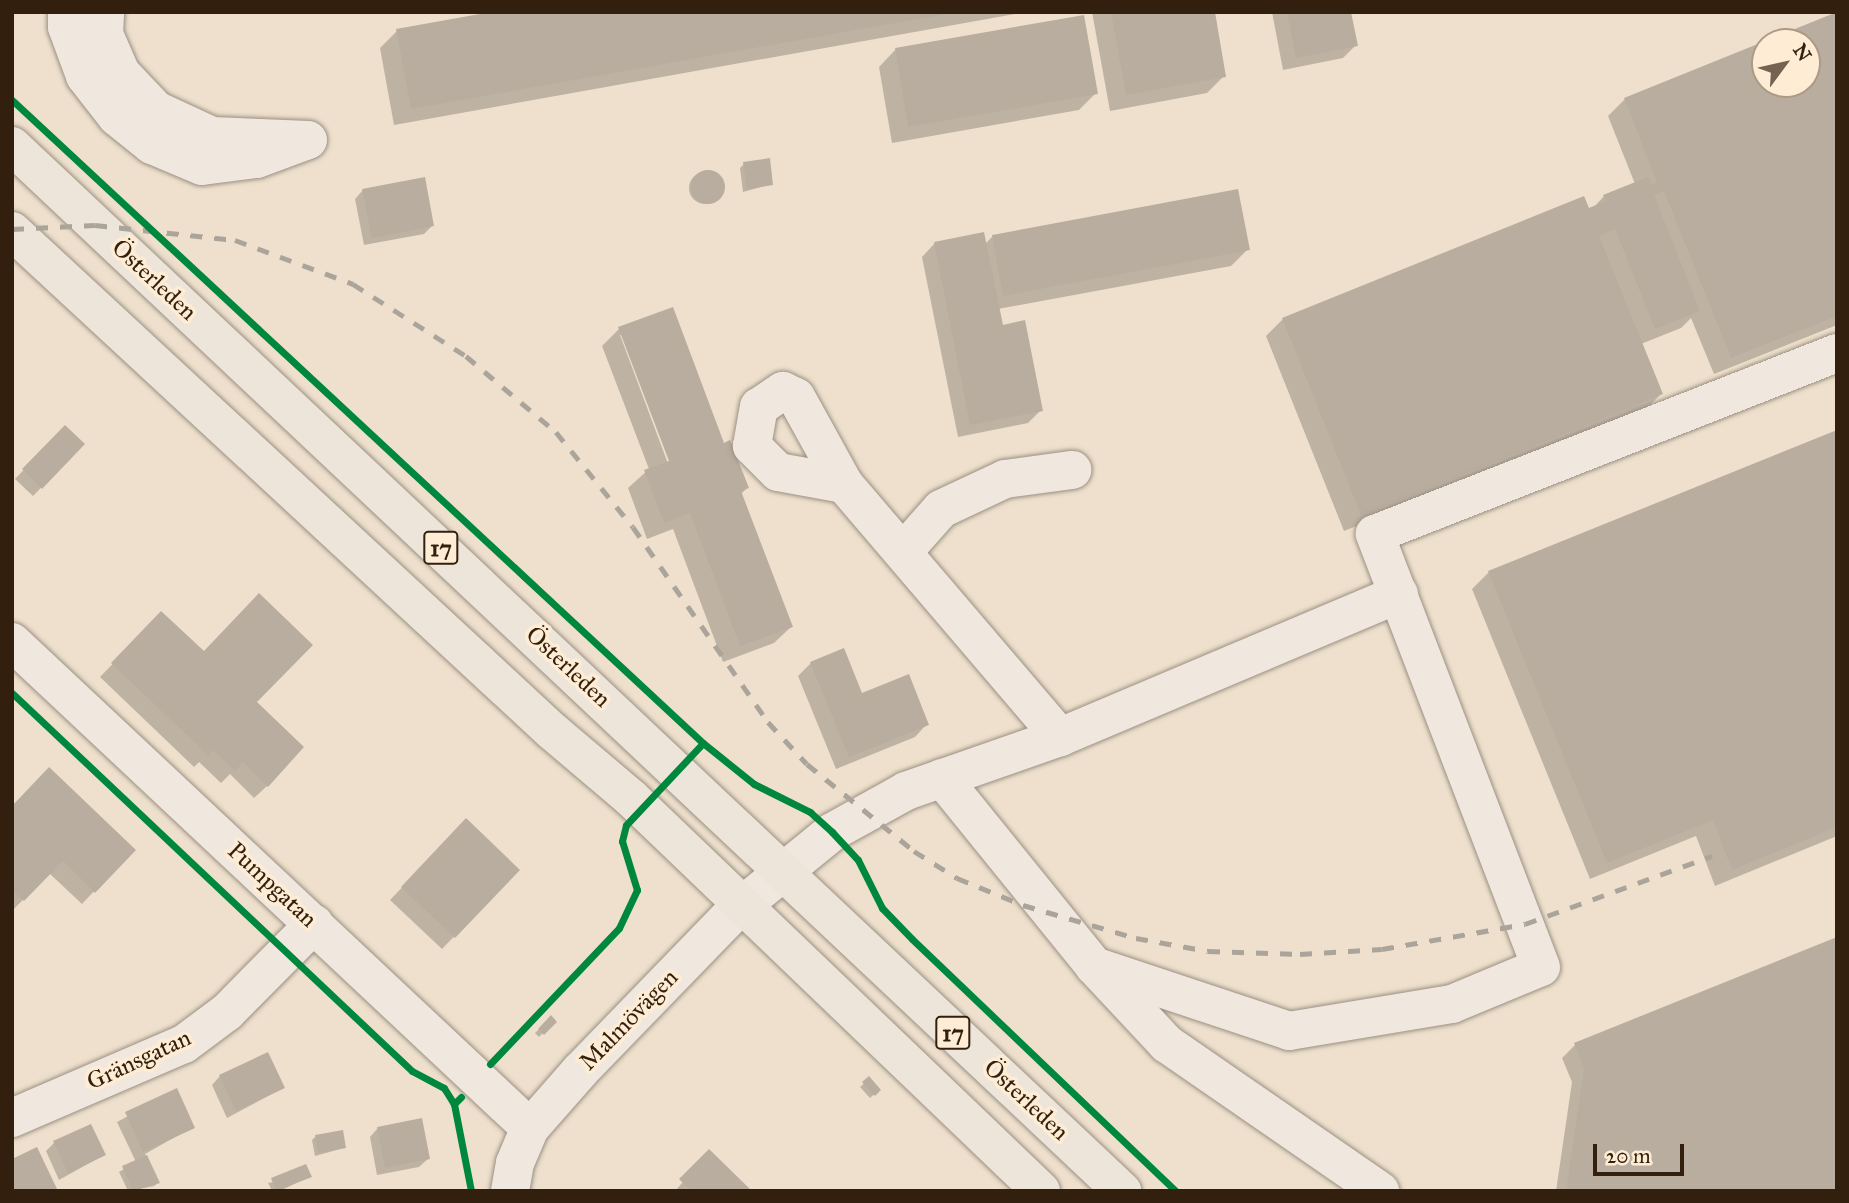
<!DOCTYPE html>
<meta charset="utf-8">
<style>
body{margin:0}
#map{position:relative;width:1849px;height:1203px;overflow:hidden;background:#eee0cc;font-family:"IM FELL Great Primer",serif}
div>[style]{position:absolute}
.shadow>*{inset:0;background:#0003}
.round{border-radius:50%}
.building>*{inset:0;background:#b8ad9f}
.roads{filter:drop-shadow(0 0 2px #9b9083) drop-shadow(0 0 2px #9b9083)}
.minor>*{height:38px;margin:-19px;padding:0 19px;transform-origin:19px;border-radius:19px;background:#f0e8df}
.major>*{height:38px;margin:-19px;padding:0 19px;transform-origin:19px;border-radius:19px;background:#ede5da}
.rail>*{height:5px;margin-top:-2.5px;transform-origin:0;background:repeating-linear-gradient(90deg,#aba49a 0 12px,transparent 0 24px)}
.cycleway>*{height:7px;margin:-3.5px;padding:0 3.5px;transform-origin:3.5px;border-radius:3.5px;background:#00873e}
span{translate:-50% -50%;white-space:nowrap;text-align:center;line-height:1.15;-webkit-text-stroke:7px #feecd4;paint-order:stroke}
.shield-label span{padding:2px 5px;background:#feecd4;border:2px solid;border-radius:5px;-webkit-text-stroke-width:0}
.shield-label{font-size:23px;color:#321f0d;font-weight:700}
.street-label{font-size:24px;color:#321f0d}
.frame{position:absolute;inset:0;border:14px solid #321f0d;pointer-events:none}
.north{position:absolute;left:1751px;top:28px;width:70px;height:70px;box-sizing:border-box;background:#feecd4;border:2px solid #ac9a84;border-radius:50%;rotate:57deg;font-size:19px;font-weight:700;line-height:28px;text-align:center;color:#321f0d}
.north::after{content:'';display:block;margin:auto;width:24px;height:32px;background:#746350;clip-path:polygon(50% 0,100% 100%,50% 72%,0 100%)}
.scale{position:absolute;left:1593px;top:1144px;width:91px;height:32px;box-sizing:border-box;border:4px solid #321f0d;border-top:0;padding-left:9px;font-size:21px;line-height:24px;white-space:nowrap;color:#321f0d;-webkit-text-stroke:5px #feecd4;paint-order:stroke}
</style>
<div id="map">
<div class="shadow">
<div style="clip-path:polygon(501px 12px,1026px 12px,394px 125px,380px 48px,397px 31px)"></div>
<div style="clip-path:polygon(1092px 12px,1213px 12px,1224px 76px,1207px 93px,1110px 111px)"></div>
<div style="clip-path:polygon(1272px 12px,1349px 12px,1356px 45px,1343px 58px,1283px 70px)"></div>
<div style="clip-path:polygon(1837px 14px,1837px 325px,1714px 374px,1691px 318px,1681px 328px,1641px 344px,1661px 394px,1644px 411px,1344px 531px,1266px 336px,1283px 319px,1593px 208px,1604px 196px,1635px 184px,1608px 116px,1625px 99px,1765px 43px,1765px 84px,1807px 84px,1807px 42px,1768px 42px)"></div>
<div style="clip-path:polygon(895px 50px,1096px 93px,1079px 110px,892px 143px,879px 67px)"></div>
<div style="clip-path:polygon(744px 164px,772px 184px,743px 192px,740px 168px)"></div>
<div class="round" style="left:689px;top:172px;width:32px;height:32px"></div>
<div style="clip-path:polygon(363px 190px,432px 226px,424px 234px,364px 245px,355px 199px)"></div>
<div style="clip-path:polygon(993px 236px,1248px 249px,1231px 266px,998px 309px,1001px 327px,1041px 410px,1028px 423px,958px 437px,922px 257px,934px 244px,985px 244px)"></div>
<div style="clip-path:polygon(evenodd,619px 329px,747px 488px,741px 494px,791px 627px,774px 643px,723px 662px,673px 529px,647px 539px,628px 488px,649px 469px,602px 346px,619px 329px,620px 335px,623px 335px,674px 468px,670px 469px,620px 335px)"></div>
<div style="clip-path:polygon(65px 427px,83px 444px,33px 496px,15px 479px)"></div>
<div style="clip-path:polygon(1837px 432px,1837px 836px,1715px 886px,1696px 836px,1590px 879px,1472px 589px,1489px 572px)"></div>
<div style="clip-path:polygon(161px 614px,255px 702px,267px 786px,254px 798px,230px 774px,221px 783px,199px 762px,194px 767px,100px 677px)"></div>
<div style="clip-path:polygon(811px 663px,861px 695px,927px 724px,915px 737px,836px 769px,798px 676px)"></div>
<div style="clip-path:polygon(12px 808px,133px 850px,82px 904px,49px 873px,12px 911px)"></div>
<div style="clip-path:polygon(453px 834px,518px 870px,442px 949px,390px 900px)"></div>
<div style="clip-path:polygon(551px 1018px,554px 1022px,539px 1037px,535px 1033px)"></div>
<div style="clip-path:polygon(1575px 1045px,1837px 1191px,1556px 1191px,1572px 1082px,1562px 1058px)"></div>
<div style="clip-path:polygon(220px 1076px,283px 1088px,227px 1118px,212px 1085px)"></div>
<div style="clip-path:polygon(869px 1079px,879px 1090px,870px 1098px,860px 1087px)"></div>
<div style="clip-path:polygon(176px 1090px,193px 1127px,145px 1154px,158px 1183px,154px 1186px,128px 1191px,119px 1172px,136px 1162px,117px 1122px)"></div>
<div style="clip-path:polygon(378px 1128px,428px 1159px,419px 1167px,377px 1175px,370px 1137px)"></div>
<div style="clip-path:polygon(316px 1136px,344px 1148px,315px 1156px,312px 1140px)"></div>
<div style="clip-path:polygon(54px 1143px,104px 1155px,59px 1180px,46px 1151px)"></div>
<div style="clip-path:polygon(709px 1152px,750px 1191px,675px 1191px)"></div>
<div style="clip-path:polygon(310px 1176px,280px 1191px,272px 1191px,268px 1183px)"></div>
</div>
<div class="building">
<div style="clip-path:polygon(491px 12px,946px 12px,946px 14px,411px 109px,396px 29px)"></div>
<div style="clip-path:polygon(1111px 12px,1215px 12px,1226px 77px,1126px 95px)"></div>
<div style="clip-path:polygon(1287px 12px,1351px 12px,1358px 46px,1296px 58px)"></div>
<div style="clip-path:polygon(evenodd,1837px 12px,1837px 316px,1731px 358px,1664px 191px,1654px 195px,1700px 311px,1655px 329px,1615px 229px,1599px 236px,1663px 394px,1361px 515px,1282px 318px,1584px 196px,1589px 208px,1606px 201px,1603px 195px,1648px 177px,1651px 185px,1657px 182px,1624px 98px,1837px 12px,1765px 42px,1807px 42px,1807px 84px,1765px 84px,1765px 42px)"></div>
<div style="clip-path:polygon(1084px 15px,1098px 94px,908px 127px,895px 48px)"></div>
<div style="clip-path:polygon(770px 158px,773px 185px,747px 189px,743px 162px)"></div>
<div class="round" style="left:691px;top:170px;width:34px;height:34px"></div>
<div style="clip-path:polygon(425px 177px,434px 226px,372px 238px,362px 189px)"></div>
<div style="clip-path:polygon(1238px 189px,1250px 250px,1003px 296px,992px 235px)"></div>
<div style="clip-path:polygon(984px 232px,1003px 325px,1025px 320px,1043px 411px,970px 425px,934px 242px)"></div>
<div style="clip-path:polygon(673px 307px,724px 443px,730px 440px,749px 488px,741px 491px,793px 627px,740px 646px,690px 513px,664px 523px,644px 470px,669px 461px,618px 327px)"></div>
<div style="clip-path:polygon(65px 425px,85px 444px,42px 489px,22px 469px)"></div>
<div style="clip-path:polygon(1837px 430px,1837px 827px,1732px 870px,1713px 820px,1607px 863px,1488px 571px)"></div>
<div style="clip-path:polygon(259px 593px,313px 645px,257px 702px,304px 747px,268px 787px,243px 762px,235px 771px,213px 750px,208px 755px,111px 663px,161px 611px,204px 651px)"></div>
<div style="clip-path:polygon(844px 648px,862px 693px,909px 674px,929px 725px,849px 757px,810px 662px)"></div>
<div style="clip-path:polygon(49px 767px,136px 850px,95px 893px,63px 861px,24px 901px,12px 890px,12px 806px)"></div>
<div style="clip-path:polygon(466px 818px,520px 870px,455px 938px,401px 887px)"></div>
<div style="clip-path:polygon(1837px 937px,1837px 1191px,1566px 1191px,1584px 1069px,1574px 1043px)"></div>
<div style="clip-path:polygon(551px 1015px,557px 1022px,544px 1035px,538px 1029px)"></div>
<div style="clip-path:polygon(268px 1052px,285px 1088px,236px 1111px,219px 1075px)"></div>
<div style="clip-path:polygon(869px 1076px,881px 1090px,875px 1096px,862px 1082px)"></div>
<div style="clip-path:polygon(177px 1088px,195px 1128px,143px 1152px,125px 1112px)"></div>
<div style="clip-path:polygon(422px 1118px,430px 1159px,385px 1168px,377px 1127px)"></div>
<div style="clip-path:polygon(91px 1124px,106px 1155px,68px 1173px,53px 1141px)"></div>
<div style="clip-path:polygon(343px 1130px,346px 1148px,318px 1153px,315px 1135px)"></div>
<div style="clip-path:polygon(37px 1147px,58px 1191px,12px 1191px,12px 1159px)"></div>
<div style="clip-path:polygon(709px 1149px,752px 1191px,691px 1191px,679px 1179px)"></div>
<div style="clip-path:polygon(147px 1155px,160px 1183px,133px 1191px,122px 1166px)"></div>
<div style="clip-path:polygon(306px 1164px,312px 1177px,276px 1191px,271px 1178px)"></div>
</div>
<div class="roads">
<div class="minor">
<div style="left:67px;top:12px;width:15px;rotate:90deg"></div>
<div style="left:67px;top:27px;width:52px;rotate:69.8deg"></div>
<div style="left:85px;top:76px;width:52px;rotate:52deg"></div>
<div style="left:117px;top:117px;width:45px;rotate:38.7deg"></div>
<div style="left:152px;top:145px;width:54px;rotate:22.8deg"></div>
<div style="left:202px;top:166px;width:55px;rotate:-7.3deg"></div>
<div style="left:257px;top:159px;width:54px;rotate:-20.4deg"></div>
<div style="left:308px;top:140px;width:96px;rotate:-177.6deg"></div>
<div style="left:212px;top:136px;width:62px;rotate:-155.1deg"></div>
<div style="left:156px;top:110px;width:51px;rotate:-133.4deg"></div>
<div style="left:121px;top:73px;width:43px;rotate:-113.6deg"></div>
<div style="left:104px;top:34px;width:22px;rotate:-87deg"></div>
<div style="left:844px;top:484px;width:67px;rotate:-169.7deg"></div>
<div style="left:778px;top:472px;width:37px;rotate:-135deg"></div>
<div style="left:752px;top:446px;width:40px;rotate:-80deg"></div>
<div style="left:759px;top:407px;width:29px;rotate:-34deg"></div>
<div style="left:783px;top:391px;width:14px;rotate:25deg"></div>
<div style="left:796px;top:397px;width:99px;rotate:61.1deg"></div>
<div style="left:844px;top:484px;width:333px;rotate:49.5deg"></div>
<div style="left:903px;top:552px;width:57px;rotate:-48.5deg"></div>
<div style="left:941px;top:509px;width:71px;rotate:-25.1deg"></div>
<div style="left:1005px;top:479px;width:68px;rotate:-7.7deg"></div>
<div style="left:12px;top:642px;width:710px;rotate:43.17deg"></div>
<div style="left:942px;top:778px;width:242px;rotate:51deg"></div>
<div style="left:1094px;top:966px;width:107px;rotate:46.9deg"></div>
<div style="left:1167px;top:1044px;width:259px;rotate:34.6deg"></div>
<div style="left:1094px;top:966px;width:206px;rotate:18.4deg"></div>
<div style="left:1289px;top:1031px;width:165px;rotate:-9.4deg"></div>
<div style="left:1452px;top:1004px;width:96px;rotate:-22.6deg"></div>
<div style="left:1541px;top:967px;width:464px;rotate:-111deg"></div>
<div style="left:1375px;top:534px;width:496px;rotate:-21.4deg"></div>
<div style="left:12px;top:1118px;width:187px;rotate:-23.3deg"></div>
<div style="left:184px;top:1044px;width:54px;rotate:-36.7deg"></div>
<div style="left:227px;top:1012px;width:124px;rotate:-45.3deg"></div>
<div style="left:510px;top:1191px;width:28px;rotate:-80deg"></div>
<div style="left:515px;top:1163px;width:38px;rotate:-67deg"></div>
<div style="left:530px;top:1128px;width:77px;rotate:-48.7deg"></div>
<div style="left:581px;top:1070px;width:219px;rotate:-45.9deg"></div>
<div style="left:733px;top:913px;width:128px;rotate:-39.3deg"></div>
<div style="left:832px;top:832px;width:85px;rotate:-29deg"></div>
<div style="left:906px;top:791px;width:163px;rotate:-19.3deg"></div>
<div style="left:1060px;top:737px;width:368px;rotate:-22.9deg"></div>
</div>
<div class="major">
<div style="left:12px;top:146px;width:1525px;rotate:43.27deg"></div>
<div style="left:12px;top:231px;width:736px;rotate:42.8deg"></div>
<div style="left:552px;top:731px;width:104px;rotate:40.3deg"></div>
<div style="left:631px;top:798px;width:568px;rotate:43.79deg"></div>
</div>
</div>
<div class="rail">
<div style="left:12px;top:229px;width:83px;rotate:-2.8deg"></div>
<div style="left:95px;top:225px;width:141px;rotate:6.1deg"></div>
<div style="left:235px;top:240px;width:126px;rotate:20.4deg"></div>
<div style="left:353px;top:284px;width:134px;rotate:32.5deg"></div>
<div style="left:466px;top:356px;width:118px;rotate:40.2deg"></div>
<div style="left:556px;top:432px;width:122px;rotate:51deg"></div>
<div style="left:633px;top:527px;width:237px;rotate:55.3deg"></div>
<div style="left:768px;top:722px;width:57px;rotate:47.1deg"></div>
<div style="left:807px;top:764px;width:138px;rotate:39.1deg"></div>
<div style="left:914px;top:851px;width:51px;rotate:32.1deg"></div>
<div style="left:957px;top:878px;width:71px;rotate:22.2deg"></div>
<div style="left:1023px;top:905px;width:118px;rotate:16.3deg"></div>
<div style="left:1136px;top:938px;width:73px;rotate:10.2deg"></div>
<div style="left:1208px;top:951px;width:92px;rotate:1.9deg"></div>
<div style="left:1300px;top:954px;width:82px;rotate:-3.5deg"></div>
<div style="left:1382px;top:949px;width:145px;rotate:-9.9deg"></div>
<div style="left:1525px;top:924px;width:199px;rotate:-20deg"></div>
</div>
<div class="cycleway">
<div style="left:12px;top:100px;width:944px;rotate:42.94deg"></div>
<div style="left:703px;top:743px;width:65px;rotate:38.8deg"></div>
<div style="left:754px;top:784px;width:63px;rotate:26.6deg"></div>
<div style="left:810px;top:812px;width:30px;rotate:42deg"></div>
<div style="left:832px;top:832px;width:38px;rotate:47deg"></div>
<div style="left:858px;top:860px;width:54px;rotate:63.4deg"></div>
<div style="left:882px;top:908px;width:43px;rotate:45.9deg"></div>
<div style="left:912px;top:939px;width:365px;rotate:43.7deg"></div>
<div style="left:12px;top:693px;width:550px;rotate:43.38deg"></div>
<div style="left:412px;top:1071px;width:36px;rotate:28deg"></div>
<div style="left:444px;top:1088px;width:19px;rotate:58deg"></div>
<div style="left:490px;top:1064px;width:187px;rotate:-46.5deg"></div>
<div style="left:619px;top:928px;width:42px;rotate:-64.7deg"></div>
<div style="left:637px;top:890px;width:51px;rotate:-107deg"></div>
<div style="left:622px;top:841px;width:16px;rotate:-76deg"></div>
<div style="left:626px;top:825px;width:112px;rotate:-46.8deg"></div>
<div style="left:461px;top:1097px;width:10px;rotate:135deg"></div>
<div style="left:454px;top:1104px;width:89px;rotate:78.9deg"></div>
</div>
<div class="shield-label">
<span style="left:441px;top:548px">17</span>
<span style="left:953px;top:1033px">17</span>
</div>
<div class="street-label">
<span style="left:154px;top:280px;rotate:43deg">Österleden</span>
<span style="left:568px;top:667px;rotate:43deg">Österleden</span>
<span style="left:272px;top:885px;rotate:43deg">Pumpgatan</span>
<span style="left:629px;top:1020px;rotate:-46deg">Malmövägen</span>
<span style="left:139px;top:1060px;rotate:-25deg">Gränsgatan</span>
<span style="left:1026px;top:1100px;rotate:43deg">Österleden</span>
</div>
<div class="frame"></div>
<div class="north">N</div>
<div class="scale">20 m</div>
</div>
